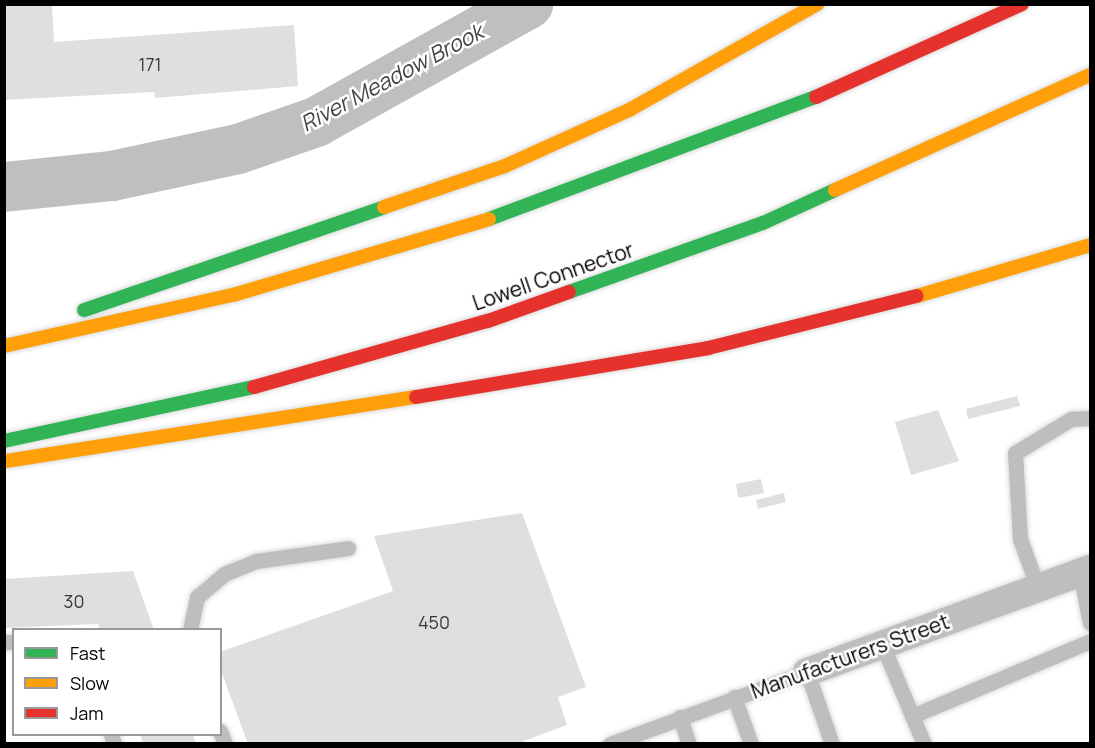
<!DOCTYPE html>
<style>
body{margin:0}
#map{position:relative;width:1095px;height:748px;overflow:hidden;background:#fff;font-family:Manrope,sans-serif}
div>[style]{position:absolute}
.river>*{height:50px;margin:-25px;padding:0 25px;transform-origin:25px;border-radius:25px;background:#bfbfbf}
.building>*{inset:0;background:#dfdfdf}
.roads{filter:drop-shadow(0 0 2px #dbdbdb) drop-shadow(0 0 2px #dbdbdb)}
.lane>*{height:15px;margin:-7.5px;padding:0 7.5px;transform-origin:7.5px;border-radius:7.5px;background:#bebebe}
.street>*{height:28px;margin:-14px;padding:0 14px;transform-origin:14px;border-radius:14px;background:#bebebe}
.fast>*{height:14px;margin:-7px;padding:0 7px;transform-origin:7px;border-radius:7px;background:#30b455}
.slow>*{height:14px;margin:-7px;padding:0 7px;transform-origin:7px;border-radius:7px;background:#ff9f0a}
.jam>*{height:14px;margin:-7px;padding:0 7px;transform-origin:7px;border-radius:7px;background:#e5322d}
span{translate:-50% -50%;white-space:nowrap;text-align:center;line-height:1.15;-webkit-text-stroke:5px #fff;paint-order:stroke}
.number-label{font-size:18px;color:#383838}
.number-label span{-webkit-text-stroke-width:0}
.street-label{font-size:21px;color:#000}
.water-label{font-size:22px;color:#444;font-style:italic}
.frame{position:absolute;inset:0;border:6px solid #000;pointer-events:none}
.legend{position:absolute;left:12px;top:628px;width:210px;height:108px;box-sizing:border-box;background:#fff;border:2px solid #999;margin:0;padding:8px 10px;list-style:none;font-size:18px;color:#000}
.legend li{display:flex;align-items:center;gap:12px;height:30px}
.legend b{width:30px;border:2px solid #999}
</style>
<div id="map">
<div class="river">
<div style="left:4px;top:187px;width:109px;rotate:-5.8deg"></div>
<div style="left:112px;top:176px;width:129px;rotate:-12.1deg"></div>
<div style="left:238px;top:149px;width:83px;rotate:-19.1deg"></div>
<div style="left:316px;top:122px;width:243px;rotate:-29.1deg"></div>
</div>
<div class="building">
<div style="clip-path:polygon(4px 4px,52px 4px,54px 42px,294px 25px,298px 86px,155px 98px,154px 92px,4px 100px)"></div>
<div style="clip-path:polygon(1017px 396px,1020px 406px,968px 419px,966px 409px)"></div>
<div style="clip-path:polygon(938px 410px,959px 461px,911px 475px,895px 422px)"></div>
<div style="clip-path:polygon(761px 479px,764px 493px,738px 498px,736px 484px)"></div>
<div style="clip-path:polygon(784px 493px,786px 502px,758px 509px,756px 500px)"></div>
<div style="clip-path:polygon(522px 513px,586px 687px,558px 697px,567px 725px,516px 744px,248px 744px,220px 668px,220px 652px,393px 591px,374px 536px)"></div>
<div style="clip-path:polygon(133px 571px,154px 630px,100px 630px,98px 624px,4px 628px,4px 579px)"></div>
<div style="clip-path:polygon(140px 734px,193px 734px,196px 744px,143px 744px)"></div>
</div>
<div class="roads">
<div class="lane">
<div style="left:1080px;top:572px;width:52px;rotate:78.9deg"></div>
<div style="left:1038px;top:588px;width:52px;rotate:-110.2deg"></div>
<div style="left:1020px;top:539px;width:86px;rotate:-93.3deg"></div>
<div style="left:1015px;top:453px;width:66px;rotate:-31.3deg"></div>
<div style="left:1071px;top:419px;width:19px;rotate:-3deg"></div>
<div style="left:190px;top:630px;width:34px;rotate:-78deg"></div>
<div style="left:197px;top:597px;width:35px;rotate:-40deg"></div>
<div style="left:224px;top:574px;width:35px;rotate:-22deg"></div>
<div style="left:256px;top:561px;width:93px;rotate:-8deg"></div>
<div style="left:4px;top:642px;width:10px"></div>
<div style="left:882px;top:644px;width:108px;rotate:67.2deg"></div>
<div style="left:734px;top:697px;width:50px;rotate:70.1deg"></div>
<div style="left:912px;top:716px;width:193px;rotate:-22.8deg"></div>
<div style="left:680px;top:717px;width:28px;rotate:72deg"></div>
<div style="left:220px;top:731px;width:14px;rotate:69deg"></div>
<div style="left:111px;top:734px;width:10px;rotate:73deg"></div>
<div style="left:610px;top:744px;width:210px;rotate:-20.1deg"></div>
<div style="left:807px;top:672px;width:76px;rotate:70.9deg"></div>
</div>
<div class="street">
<div style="left:807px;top:672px;width:301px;rotate:-20deg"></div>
</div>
<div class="fast">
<div style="left:489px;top:219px;width:349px;rotate:-20.5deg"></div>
<div style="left:569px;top:292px;width:206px;rotate:-19.6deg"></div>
<div style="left:763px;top:223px;width:79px;rotate:-24.6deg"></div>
<div style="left:84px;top:310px;width:317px;rotate:-18.9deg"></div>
<div style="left:4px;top:441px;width:256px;rotate:-12.2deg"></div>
</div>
<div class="slow">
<div style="left:835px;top:190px;width:280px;rotate:-24.3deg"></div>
<div style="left:384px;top:207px;width:128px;rotate:-18.7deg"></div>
<div style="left:505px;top:166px;width:138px;rotate:-24.3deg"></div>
<div style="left:631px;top:109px;width:214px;rotate:-29.4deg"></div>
<div style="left:917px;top:296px;width:180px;rotate:-16.4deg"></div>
<div style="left:4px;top:346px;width:235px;rotate:-12.6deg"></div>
<div style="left:233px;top:295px;width:267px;rotate:-16.5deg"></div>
<div style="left:6px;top:461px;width:415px;rotate:-8.9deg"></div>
</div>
<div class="jam">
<div style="left:816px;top:97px;width:226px;rotate:-24.3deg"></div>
<div style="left:254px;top:387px;width:243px;rotate:-15.8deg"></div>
<div style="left:488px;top:321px;width:86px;rotate:-19.7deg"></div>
<div style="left:416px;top:397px;width:296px;rotate:-9.5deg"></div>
<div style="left:708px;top:348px;width:215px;rotate:-14deg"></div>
</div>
</div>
<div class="number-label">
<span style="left:150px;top:64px">171</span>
<span style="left:74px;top:601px">30</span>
<span style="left:434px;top:622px">450</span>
</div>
<div class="street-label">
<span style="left:553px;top:276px;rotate:-19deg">Lowell Connector</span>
<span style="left:850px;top:656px;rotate:-20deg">Manufacturers Street</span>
</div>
<div class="water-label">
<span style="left:392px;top:78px;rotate:-28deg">River Meadow Brook</span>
</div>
<div class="frame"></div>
<ul class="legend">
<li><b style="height:8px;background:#30b455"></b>Fast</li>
<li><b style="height:8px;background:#ff9f0a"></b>Slow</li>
<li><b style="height:8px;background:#e5322d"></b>Jam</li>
</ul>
</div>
